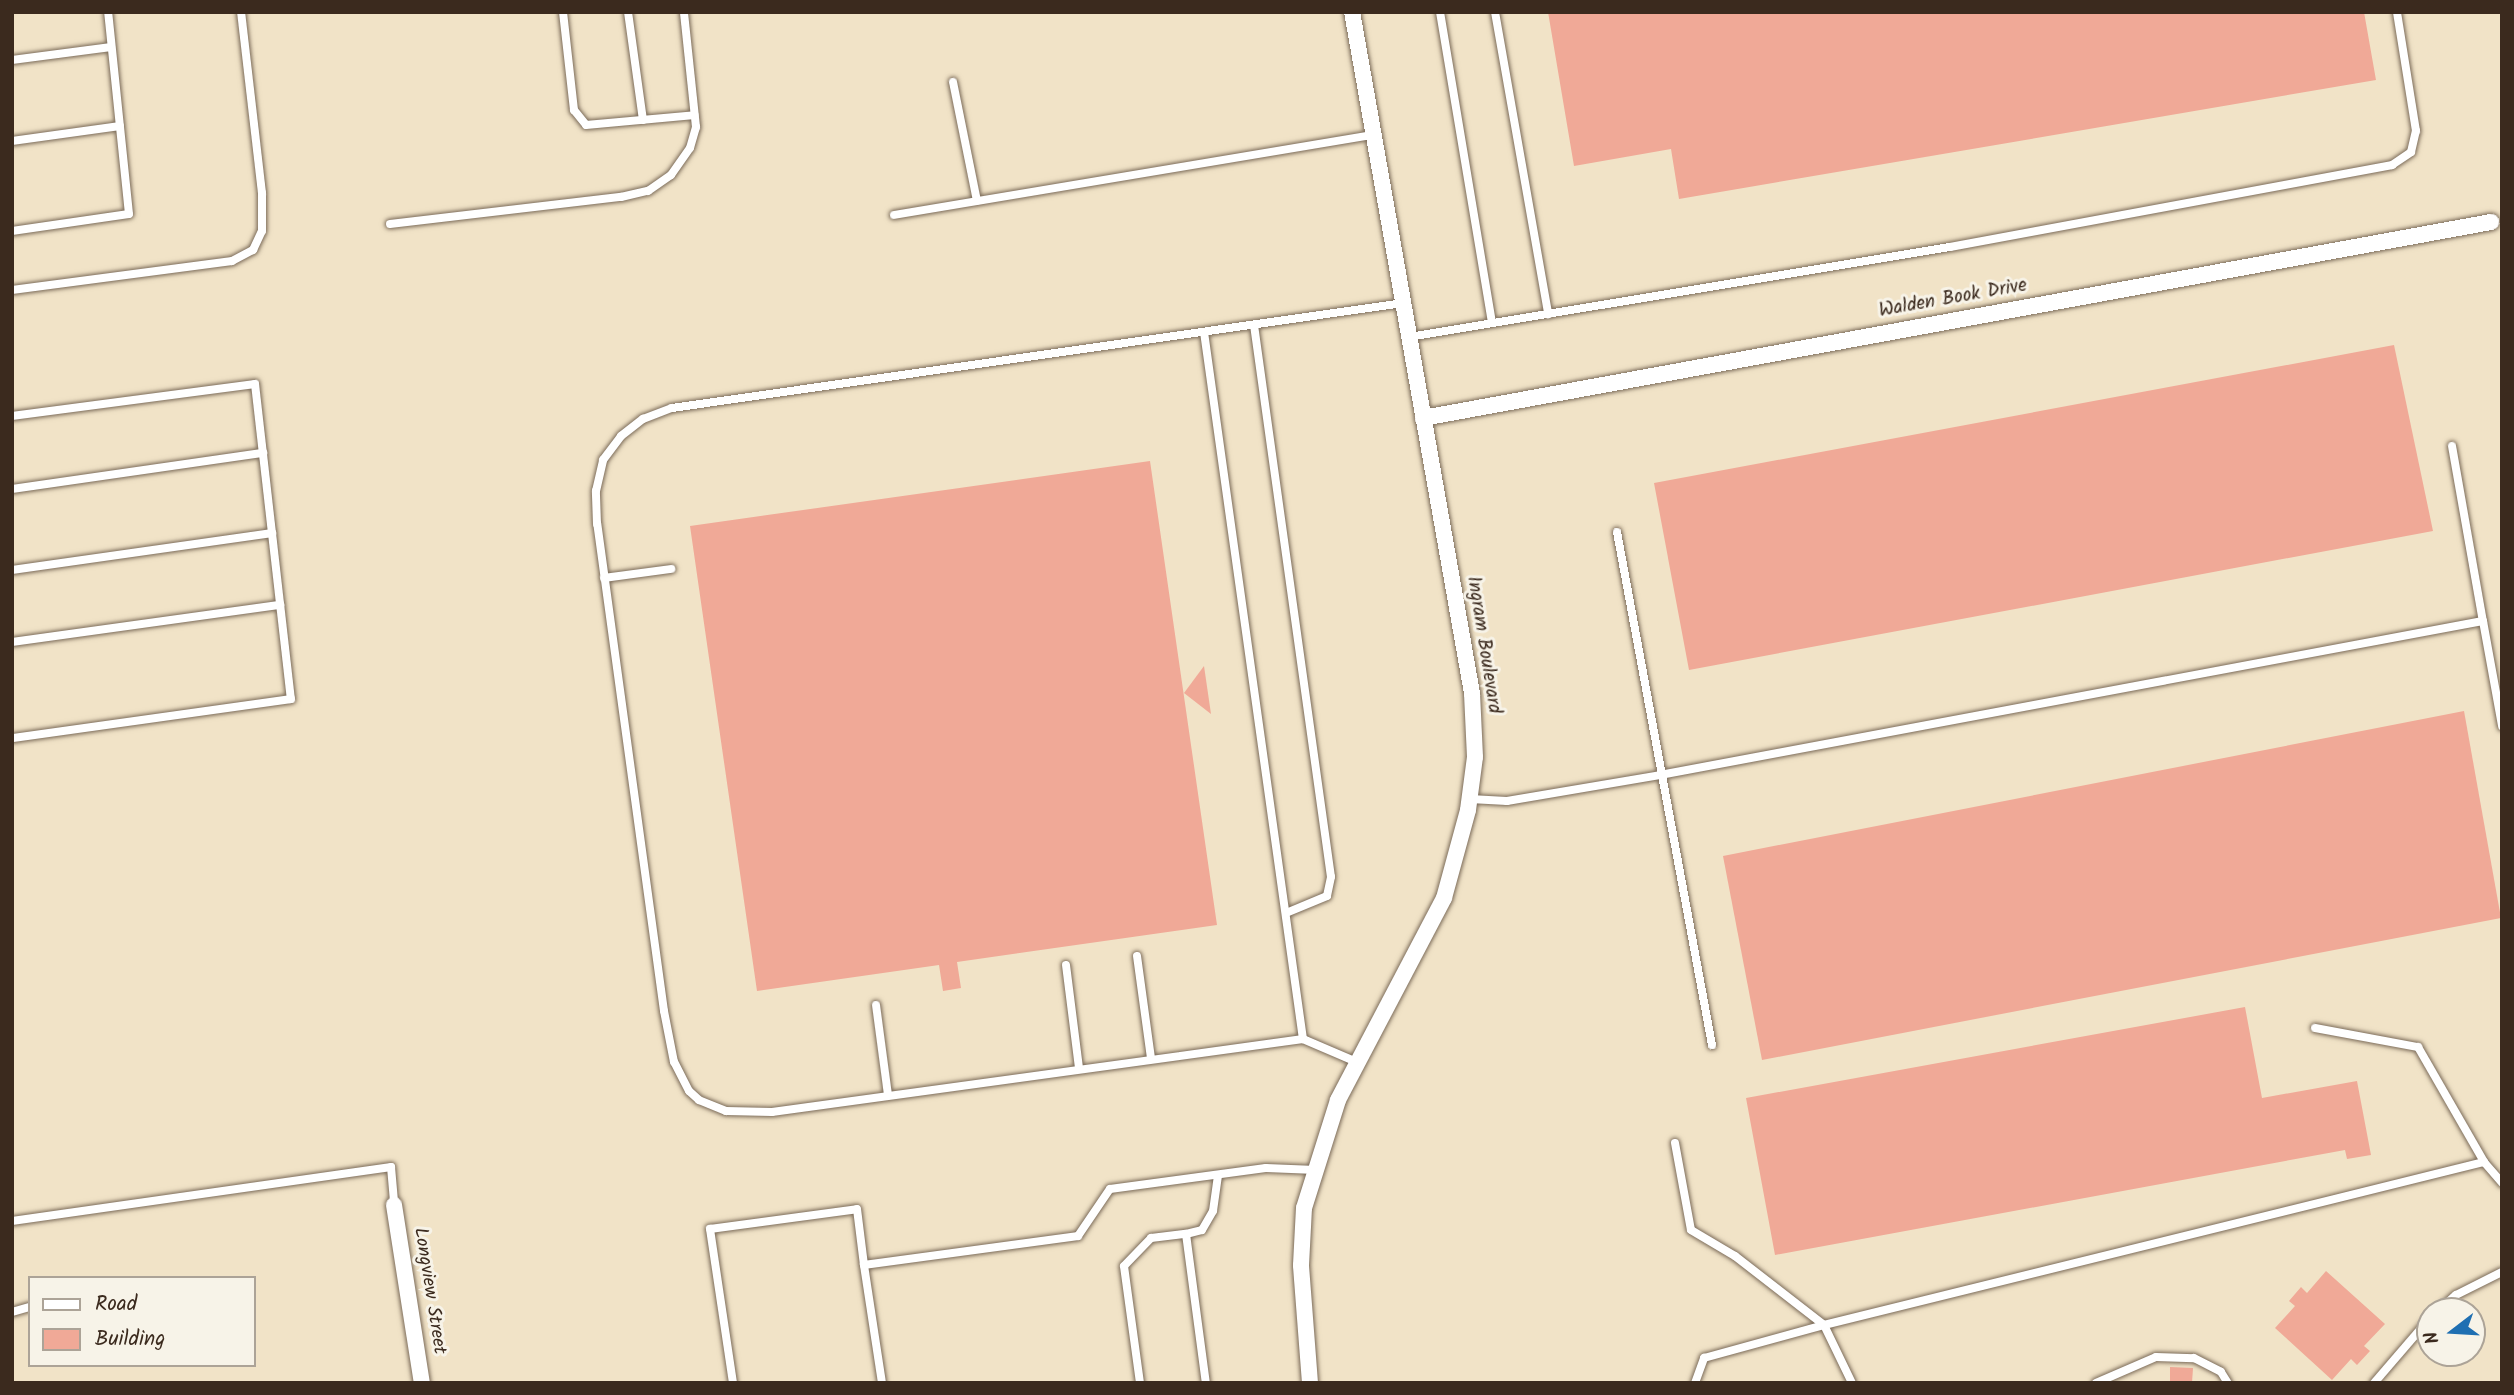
<!DOCTYPE html>
<style>
body{margin:0}
#map{position:relative;width:2514px;height:1395px;overflow:hidden;background:#f1e3c7;font-family:Kalam,sans-serif}
div>[style]{position:absolute}
.building>*{inset:0;background:#f0a997}
.roads{filter:drop-shadow(0 0 2px #7b6b59) drop-shadow(0 0 2px #7b6b59)}
.lane>*{height:8px;margin:-4px;padding:0 4px;transform-origin:4px;border-radius:4px;background:#fff}
.street>*{height:16px;margin:-8px;padding:0 8px;transform-origin:8px;border-radius:8px;background:#fff}
span{translate:-50% -50%;white-space:nowrap;text-align:center;line-height:1.15;-webkit-text-stroke:6px #f7f3e8;paint-order:stroke}
.street-label{font-size:19px;color:#3b2a1e}
.frame{position:absolute;inset:0;border:14px solid #3b2a1e;pointer-events:none}
.legend{position:absolute;left:28px;top:1276px;width:228px;height:91px;box-sizing:border-box;background:#f7f3e8;border:2px solid #aca397;margin:0;padding:9px 12px;list-style:none;font-size:21px;color:#3b2a1e}
.legend li{display:flex;align-items:center;gap:14px;height:35px}
.legend b{width:35px;border:2px solid #aca397}
.north{position:absolute;left:2416px;top:1297px;width:70px;height:70px;box-sizing:border-box;background:#f7f3e8;border:2px solid #aca397;border-radius:50%;rotate:253deg;font-size:19px;font-weight:700;line-height:28px;text-align:center;color:#3b2a1e}
.north::after{content:'';display:block;margin:auto;width:24px;height:32px;background:#1f6fb2;clip-path:polygon(50% 0,100% 100%,50% 72%,0 100%)}
</style>
<div id="map">
<div class="building">
<div style="clip-path:polygon(1548px 12px,2364px 12px,2376px 80px,1679px 199px,1671px 149px,1574px 166px)"></div>
<div style="clip-path:polygon(2394px 345px,2433px 531px,1689px 670px,1654px 483px)"></div>
<div style="clip-path:polygon(1150px 461px,1217px 925px,957px 962px,961px 988px,943px 991px,939px 965px,757px 991px,690px 526px)"></div>
<div style="clip-path:polygon(1204px 666px,1211px 714px,1184px 693px)"></div>
<div style="clip-path:polygon(2464px 711px,2501px 918px,1762px 1060px,1723px 856px)"></div>
<div style="clip-path:polygon(2245px 1007px,2262px 1098px,2357px 1081px,2371px 1155px,2347px 1159px,2345px 1150px,1775px 1255px,1746px 1098px)"></div>
<div style="clip-path:polygon(2326px 1271px,2385px 1324px,2364px 1346px,2370px 1351px,2357px 1365px,2351px 1359px,2332px 1380px,2275px 1328px,2295px 1306px,2289px 1301px,2301px 1287px,2307px 1293px)"></div>
<div style="clip-path:polygon(2170px 1367px,2193px 1368px,2192px 1383px,2170px 1383px)"></div>
</div>
<div class="roads">
<div class="lane">
<div style="left:563px;top:12px;width:99px;rotate:83.6deg"></div>
<div style="left:574px;top:110px;width:19px;rotate:51deg"></div>
<div style="left:586px;top:125px;width:109px;rotate:-5.2deg"></div>
<div style="left:628px;top:12px;width:109px;rotate:82.1deg"></div>
<div style="left:1440px;top:12px;width:315px;rotate:80.5deg"></div>
<div style="left:1495px;top:12px;width:307px;rotate:80deg"></div>
<div style="left:12px;top:60px;width:100px;rotate:-7.5deg"></div>
<div style="left:953px;top:82px;width:121px;rotate:78.6deg"></div>
<div style="left:12px;top:141px;width:109px;rotate:-7.9deg"></div>
<div style="left:894px;top:215px;width:486px;rotate:-9.5deg"></div>
<div style="left:390px;top:224px;width:233px;rotate:-6.7deg"></div>
<div style="left:621px;top:197px;width:28px;rotate:-13deg"></div>
<div style="left:648px;top:191px;width:28px;rotate:-35deg"></div>
<div style="left:671px;top:175px;width:33px;rotate:-55deg"></div>
<div style="left:690px;top:148px;width:22px;rotate:-74deg"></div>
<div style="left:696px;top:127px;width:116px;rotate:-96deg"></div>
<div style="left:12px;top:231px;width:118px;rotate:-8.3deg"></div>
<div style="left:129px;top:214px;width:203px;rotate:-95.9deg"></div>
<div style="left:12px;top:290px;width:222px;rotate:-7.5deg"></div>
<div style="left:232px;top:261px;width:24px;rotate:-28deg"></div>
<div style="left:253px;top:250px;width:21px;rotate:-65deg"></div>
<div style="left:262px;top:231px;width:38px;rotate:-90deg"></div>
<div style="left:262px;top:193px;width:182px;rotate:-96.6deg"></div>
<div style="left:1254px;top:325px;width:557px;rotate:82.06deg"></div>
<div style="left:1331px;top:877px;width:19px;rotate:102deg"></div>
<div style="left:1327px;top:896px;width:44px;rotate:157.5deg"></div>
<div style="left:1204px;top:332px;width:714px;rotate:82.03deg"></div>
<div style="left:1409px;top:337px;width:548px;rotate:-9.45deg"></div>
<div style="left:1950px;top:247px;width:450px;rotate:-10.5deg"></div>
<div style="left:2392px;top:165px;width:23px;rotate:-34deg"></div>
<div style="left:2411px;top:152px;width:22px;rotate:-77deg"></div>
<div style="left:2416px;top:131px;width:121px;rotate:-99.1deg"></div>
<div style="left:12px;top:416px;width:245px;rotate:-7.5deg"></div>
<div style="left:255px;top:384px;width:317px;rotate:83.5deg"></div>
<div style="left:291px;top:699px;width:282px;rotate:172deg"></div>
<div style="left:2452px;top:446px;width:178px;rotate:80deg"></div>
<div style="left:12px;top:489px;width:254px;rotate:-8.2deg"></div>
<div style="left:1617px;top:532px;width:522px;rotate:79.51deg"></div>
<div style="left:12px;top:570px;width:263px;rotate:-8.1deg"></div>
<div style="left:604px;top:578px;width:68px;rotate:-7.7deg"></div>
<div style="left:12px;top:642px;width:271px;rotate:-7.9deg"></div>
<div style="left:1470px;top:799px;width:37px;rotate:3deg"></div>
<div style="left:1507px;top:801px;width:155px;rotate:-9.6deg"></div>
<div style="left:1660px;top:775px;width:837px;rotate:-10.6deg"></div>
<div style="left:2483px;top:621px;width:107px;rotate:79.7deg"></div>
<div style="left:1137px;top:956px;width:103px;rotate:82.2deg"></div>
<div style="left:1066px;top:965px;width:104px;rotate:82.8deg"></div>
<div style="left:876px;top:1005px;width:91px;rotate:82.4deg"></div>
<div style="left:2315px;top:1028px;width:105px;rotate:10.5deg"></div>
<div style="left:2418px;top:1047px;width:133px;rotate:60.1deg"></div>
<div style="left:1359px;top:1063px;width:61px;rotate:-156.8deg"></div>
<div style="left:1303px;top:1039px;width:536px;rotate:172.17deg"></div>
<div style="left:772px;top:1112px;width:46px;rotate:-178.8deg"></div>
<div style="left:726px;top:1111px;width:29px;rotate:-158deg"></div>
<div style="left:699px;top:1100px;width:13px;rotate:-138deg"></div>
<div style="left:689px;top:1091px;width:33px;rotate:-117deg"></div>
<div style="left:674px;top:1062px;width:52px;rotate:-101.1deg"></div>
<div style="left:664px;top:1011px;width:492px;rotate:-97.8deg"></div>
<div style="left:597px;top:524px;width:33px;rotate:-92deg"></div>
<div style="left:596px;top:491px;width:32px;rotate:-77deg"></div>
<div style="left:603px;top:460px;width:30px;rotate:-53deg"></div>
<div style="left:621px;top:436px;width:28px;rotate:-38deg"></div>
<div style="left:643px;top:419px;width:31px;rotate:-21deg"></div>
<div style="left:672px;top:408px;width:739px;rotate:-8.17deg"></div>
<div style="left:1675px;top:1143px;width:88px;rotate:79.6deg"></div>
<div style="left:1691px;top:1230px;width:51px;rotate:30.6deg"></div>
<div style="left:1735px;top:1256px;width:113px;rotate:37.8deg"></div>
<div style="left:1824px;top:1325px;width:64px;rotate:64.2deg"></div>
<div style="left:12px;top:1221px;width:383px;rotate:-8.1deg"></div>
<div style="left:391px;top:1167px;width:38px;rotate:85deg"></div>
<div style="left:1186px;top:1234px;width:16px;rotate:-14deg"></div>
<div style="left:1202px;top:1230px;width:22px;rotate:-60deg"></div>
<div style="left:1213px;top:1211px;width:36px;rotate:-82deg"></div>
<div style="left:2438px;top:1311px;width:24px;rotate:-42deg"></div>
<div style="left:2456px;top:1295px;width:51px;rotate:-26.6deg"></div>
<div style="left:12px;top:1312px;width:19px;rotate:-16deg"></div>
<div style="left:733px;top:1383px;width:156px;rotate:-98.5deg"></div>
<div style="left:710px;top:1229px;width:148px;rotate:-7.7deg"></div>
<div style="left:857px;top:1209px;width:56px;rotate:82.9deg"></div>
<div style="left:882px;top:1383px;width:119px;rotate:-98.7deg"></div>
<div style="left:864px;top:1265px;width:216px;rotate:-7.7deg"></div>
<div style="left:1078px;top:1236px;width:57px;rotate:-55.8deg"></div>
<div style="left:1110px;top:1189px;width:157px;rotate:-7.7deg"></div>
<div style="left:1266px;top:1168px;width:50px;rotate:2.3deg"></div>
<div style="left:1140px;top:1383px;width:118px;rotate:-97.8deg"></div>
<div style="left:1124px;top:1266px;width:39px;rotate:-46deg"></div>
<div style="left:1151px;top:1238px;width:35px;rotate:-7deg"></div>
<div style="left:1186px;top:1234px;width:150px;rotate:82.4deg"></div>
<div style="left:1695px;top:1383px;width:27px;rotate:-70deg"></div>
<div style="left:1704px;top:1358px;width:124px;rotate:-15.4deg"></div>
<div style="left:1824px;top:1325px;width:680px;rotate:-13.87deg"></div>
<div style="left:2484px;top:1162px;width:28px;rotate:49deg"></div>
<div style="left:2096px;top:1383px;width:65px;rotate:-23.4deg"></div>
<div style="left:2156px;top:1357px;width:38px;rotate:2deg"></div>
<div style="left:2194px;top:1358px;width:30px;rotate:27deg"></div>
<div style="left:2221px;top:1372px;width:13px;rotate:58deg"></div>
<div style="left:2374px;top:1383px;width:86px;rotate:-49.3deg"></div>
</div>
<div class="street">
<div style="left:1423px;top:418px;width:1086px;rotate:-10.4deg"></div>
<div style="left:394px;top:1205px;width:180px;rotate:81.1deg"></div>
<div style="left:1310px;top:1383px;width:118px;rotate:-94.4deg"></div>
<div style="left:1301px;top:1265px;width:57px;rotate:-87deg"></div>
<div style="left:1304px;top:1208px;width:113px;rotate:-72.5deg"></div>
<div style="left:1338px;top:1100px;width:228px;rotate:-62.3deg"></div>
<div style="left:1444px;top:898px;width:91px;rotate:-74.7deg"></div>
<div style="left:1468px;top:810px;width:53px;rotate:-82.5deg"></div>
<div style="left:1475px;top:757px;width:64px;rotate:-92.7deg"></div>
<div style="left:1472px;top:693px;width:691px;rotate:-99.99deg"></div>
</div>
</div>
<div class="street-label">
<span style="left:1953px;top:299px;rotate:-10deg">Walden Book Drive</span>
<span style="left:1483px;top:645px;rotate:81deg">Ingram Boulevard</span>
<span style="left:429px;top:1291px;rotate:81deg">Longview Street</span>
</div>
<div class="frame"></div>
<ul class="legend">
<li><b style="height:9px;background:#fff"></b>Road</li>
<li><b style="height:19px;background:#f0a997"></b>Building</li>
</ul>
<div class="north">N</div>
</div>
